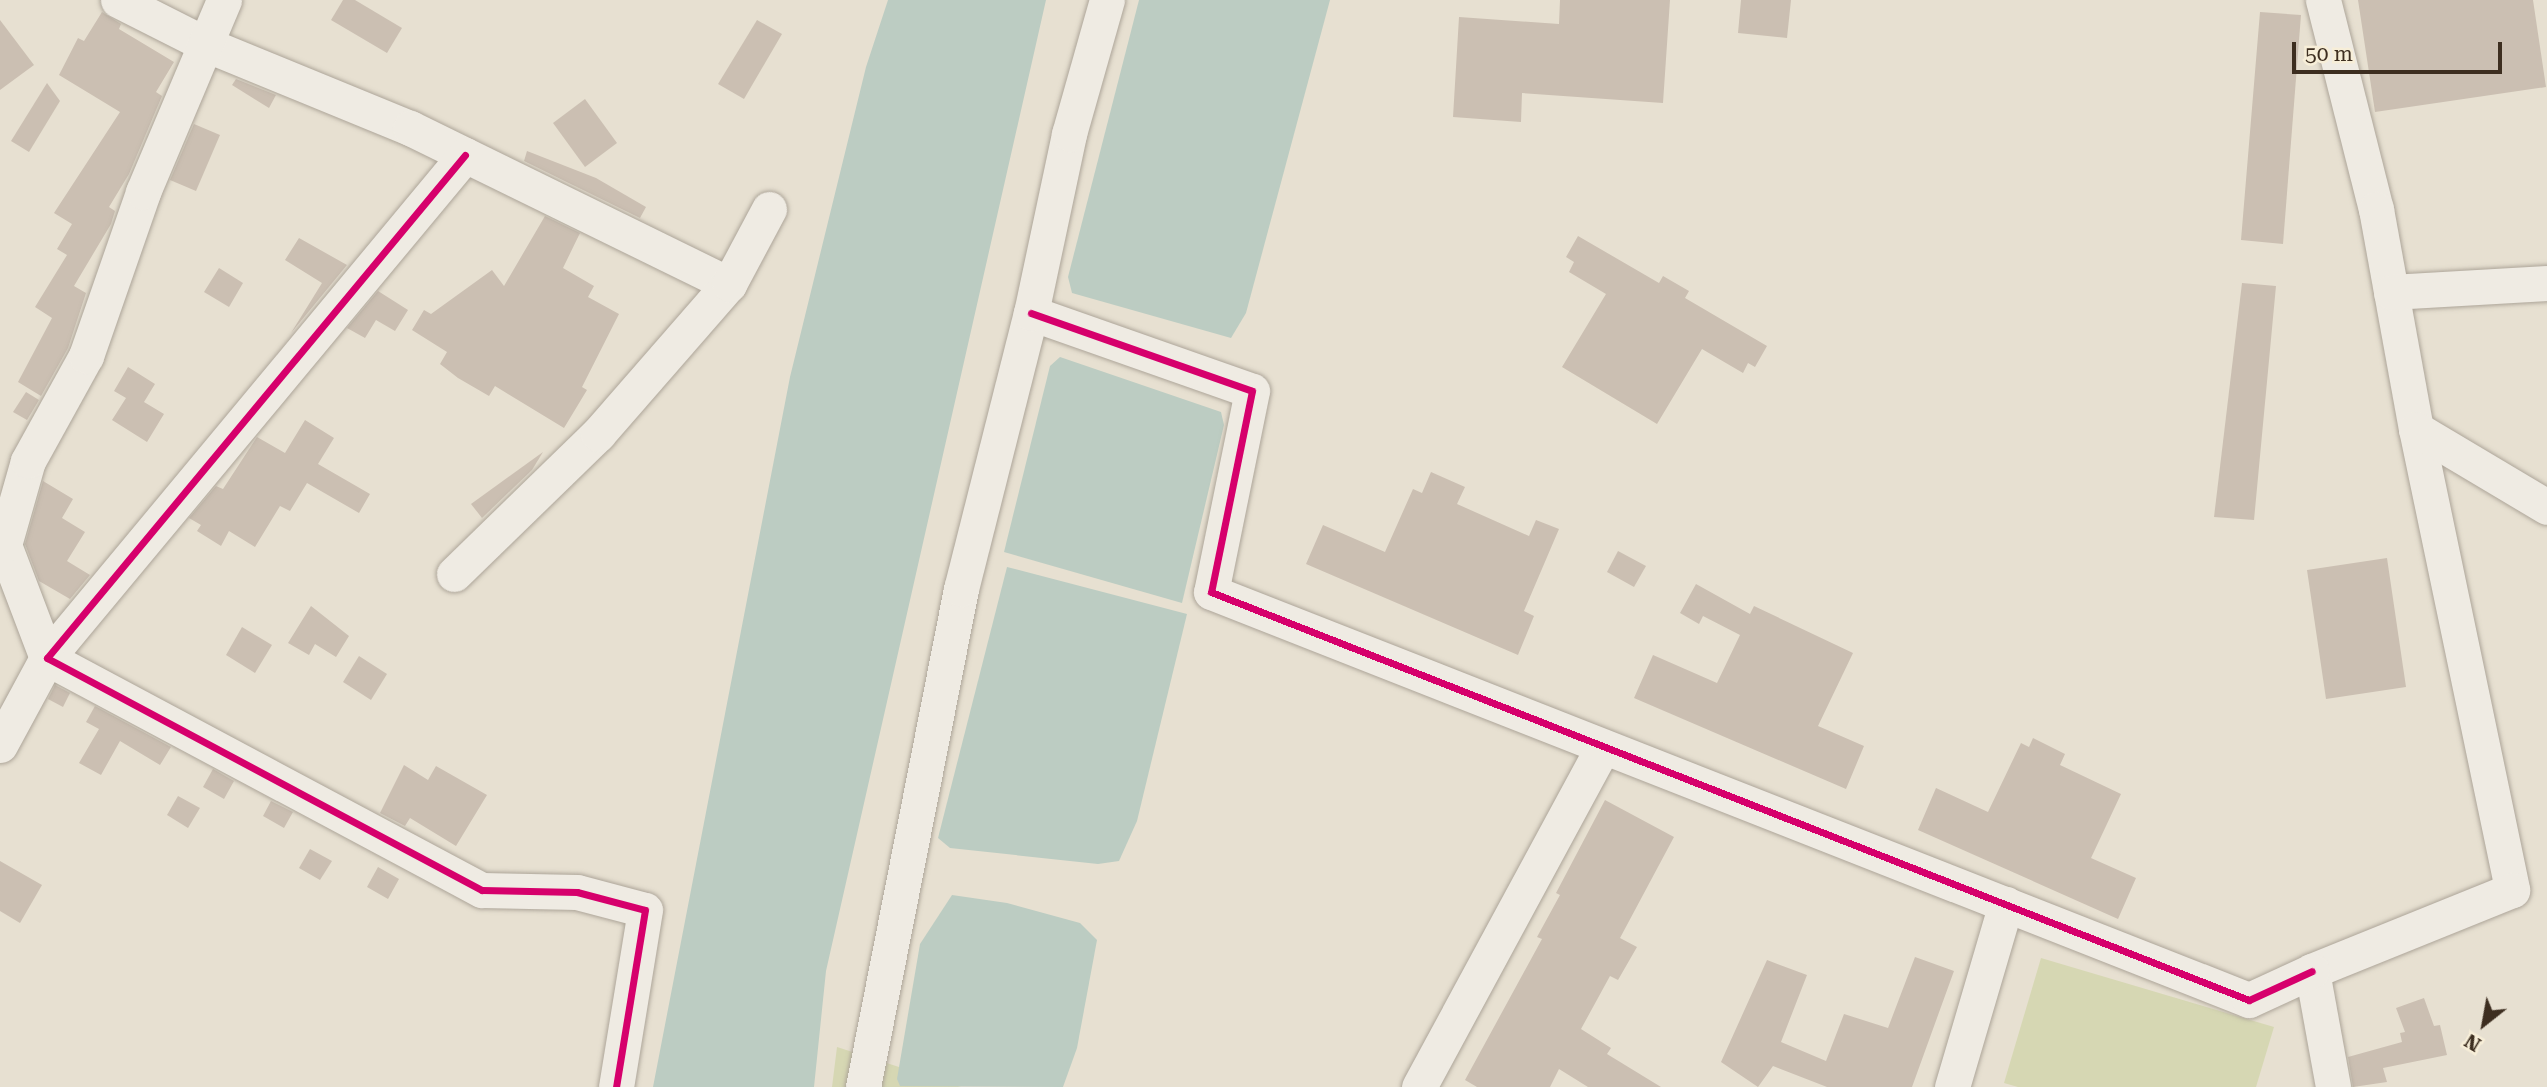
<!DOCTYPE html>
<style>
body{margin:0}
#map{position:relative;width:2547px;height:1087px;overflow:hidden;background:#e7e0d1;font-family:"Roboto Serif",serif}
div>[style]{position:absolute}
.green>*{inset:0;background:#d6d7b3}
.water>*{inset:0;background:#bcccc2}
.building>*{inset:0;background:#cbbfb2}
.roads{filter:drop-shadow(0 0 2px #ada599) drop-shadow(0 0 2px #ada599)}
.minor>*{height:35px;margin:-17.5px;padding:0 17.5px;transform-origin:17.5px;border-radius:17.5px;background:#efebe3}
.cycleway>*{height:7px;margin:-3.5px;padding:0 3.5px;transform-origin:3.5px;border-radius:3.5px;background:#d6006c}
span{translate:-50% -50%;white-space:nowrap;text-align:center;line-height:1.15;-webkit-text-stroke:5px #f7eed8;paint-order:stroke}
.north{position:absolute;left:2449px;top:989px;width:70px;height:70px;-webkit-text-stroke:5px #f7eed8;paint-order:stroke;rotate:211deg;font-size:19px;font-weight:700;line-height:28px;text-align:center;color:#3d2e20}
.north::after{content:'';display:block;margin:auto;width:24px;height:32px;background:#3d2e20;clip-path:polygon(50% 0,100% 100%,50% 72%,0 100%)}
.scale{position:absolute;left:2292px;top:42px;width:210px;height:32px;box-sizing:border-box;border:4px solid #3d2e20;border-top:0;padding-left:9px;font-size:21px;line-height:24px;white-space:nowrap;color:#3d2e20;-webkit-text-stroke:5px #f7eed8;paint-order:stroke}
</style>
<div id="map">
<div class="green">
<div style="clip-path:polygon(2041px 958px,2274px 1027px,2256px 1087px,2018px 1087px,2004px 1083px)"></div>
<div style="clip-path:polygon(837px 1047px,961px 1087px,832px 1087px)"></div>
</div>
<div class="water">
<div style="clip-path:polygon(888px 0,1046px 0,826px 971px,814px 1087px,653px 1087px,790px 377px,866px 67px)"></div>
<div style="clip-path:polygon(1139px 0,1330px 0,1246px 313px,1231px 338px,1072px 293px,1068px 277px)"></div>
<div style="clip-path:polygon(1060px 357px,1221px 412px,1224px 425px,1182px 603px,1004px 552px,1050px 366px)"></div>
<div style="clip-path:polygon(1007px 567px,1187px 614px,1137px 821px,1119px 861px,1098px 864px,950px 848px,938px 838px)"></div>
<div style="clip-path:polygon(952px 895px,1007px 903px,1080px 923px,1097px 940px,1077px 1048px,1063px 1087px,900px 1086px,897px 1079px,920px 944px)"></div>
</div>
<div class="building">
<div style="clip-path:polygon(343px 0,355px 0,402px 28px,387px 53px,331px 20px)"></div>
<div style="clip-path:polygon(1560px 0,1670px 0,1663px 103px,1522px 93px,1521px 122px,1453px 117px,1459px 17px,1559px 24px)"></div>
<div style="clip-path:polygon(1741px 0,1791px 0,1787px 38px,1738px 33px)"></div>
<div style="clip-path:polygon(2358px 0,2533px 0,2546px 87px,2375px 112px)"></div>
<div style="clip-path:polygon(102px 12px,121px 24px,119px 29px,174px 62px,156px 92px,162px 96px,129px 174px,109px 207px,115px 211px,111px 224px,74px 286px,86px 293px,68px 348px,41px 396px,18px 382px,52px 318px,35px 307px,67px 255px,57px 249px,72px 224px,54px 213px,120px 112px,59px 75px,78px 38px,84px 41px)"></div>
<div style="clip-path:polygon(2260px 12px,2301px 15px,2283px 244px,2241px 240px)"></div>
<div style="clip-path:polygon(0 20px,34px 65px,0 90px)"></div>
<div style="clip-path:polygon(757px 20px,782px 34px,744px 99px,718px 84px)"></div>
<div style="clip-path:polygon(236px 79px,276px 95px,269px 108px,232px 85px)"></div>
<div style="clip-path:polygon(47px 83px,60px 101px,29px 152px,11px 141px)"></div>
<div style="clip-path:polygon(585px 99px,617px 143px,585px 167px,553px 123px)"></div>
<div style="clip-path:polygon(194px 124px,220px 135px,196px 191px,170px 180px)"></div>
<div style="clip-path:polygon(527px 151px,596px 178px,646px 207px,640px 218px,524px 161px)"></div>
<div style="clip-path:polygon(545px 216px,580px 233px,563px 268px,594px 286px,588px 297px,619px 314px,582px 387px,587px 390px,564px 428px,495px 386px,489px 396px,458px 378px,440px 364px,447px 352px,412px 330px,424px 310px,431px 314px,492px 270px,504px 286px)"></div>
<div style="clip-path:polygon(1578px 236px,1659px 283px,1663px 276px,1689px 291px,1685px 298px,1767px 346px,1755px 367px,1748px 363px,1743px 373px,1702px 349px,1657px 424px,1562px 367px,1606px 294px,1569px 272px,1574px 262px,1566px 257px)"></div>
<div style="clip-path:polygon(299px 238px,347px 265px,291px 333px,322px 283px,285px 260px)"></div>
<div style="clip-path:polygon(219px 268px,243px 283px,229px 307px,204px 292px)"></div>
<div style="clip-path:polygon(2242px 283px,2276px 286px,2254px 520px,2214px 517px)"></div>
<div style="clip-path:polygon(378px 291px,408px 310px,395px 331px,376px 320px,365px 338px,347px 328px)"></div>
<div style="clip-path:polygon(128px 367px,155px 384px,144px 402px,164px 414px,147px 442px,112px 420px,126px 398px,114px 391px)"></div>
<div style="clip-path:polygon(26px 392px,39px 400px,27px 420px,13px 412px)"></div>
<div style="clip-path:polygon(305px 420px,334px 438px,318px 464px,370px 494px,359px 513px,307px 483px,290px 511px,280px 506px,255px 547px,229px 531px,221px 546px,197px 531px,201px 525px,189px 518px,216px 486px,223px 489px,257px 437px,285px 453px)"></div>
<div style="clip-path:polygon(543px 452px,532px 470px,482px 518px,471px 504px)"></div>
<div style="clip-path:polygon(1431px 472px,1465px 487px,1457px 504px,1529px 536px,1536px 520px,1559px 529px,1524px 611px,1534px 616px,1518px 655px,1306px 564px,1323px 525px,1385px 552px,1413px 489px,1422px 493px)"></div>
<div style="clip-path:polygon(43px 481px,73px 499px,62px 518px,85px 532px,67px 561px,90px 575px,70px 599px,39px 581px,25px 544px)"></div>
<div style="clip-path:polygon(1618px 551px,1646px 566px,1634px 587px,1607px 572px)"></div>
<div style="clip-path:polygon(2387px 558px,2406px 687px,2326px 699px,2307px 570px)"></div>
<div style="clip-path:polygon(1696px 584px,1750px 614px,1754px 606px,1853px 653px,1818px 726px,1864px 746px,1846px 789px,1634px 698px,1653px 655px,1717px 683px,1740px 635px,1703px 616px,1699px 624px,1680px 613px)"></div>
<div style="clip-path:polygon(311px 606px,349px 636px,336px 657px,315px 644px,309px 655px,288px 643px)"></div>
<div style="clip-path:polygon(242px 627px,272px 645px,255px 673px,226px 655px)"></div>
<div style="clip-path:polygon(359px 656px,387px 674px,371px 700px,343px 682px)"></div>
<div style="clip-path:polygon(55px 685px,70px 693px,63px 707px,48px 699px)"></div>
<div style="clip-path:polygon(95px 706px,171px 747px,160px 765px,120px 741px,101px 775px,79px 763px,99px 729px,86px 722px)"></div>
<div style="clip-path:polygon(2033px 738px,2065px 754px,2060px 765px,2121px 794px,2091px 858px,2136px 878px,2118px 919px,1918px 830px,1936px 788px,1988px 812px,2021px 743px,2029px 747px)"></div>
<div style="clip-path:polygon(404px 765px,428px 780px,436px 766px,487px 795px,456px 846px,410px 818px,405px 826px,380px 813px)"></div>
<div style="clip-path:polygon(213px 769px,234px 781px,224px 799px,203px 787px)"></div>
<div style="clip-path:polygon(178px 796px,200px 808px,188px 828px,167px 815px)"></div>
<div style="clip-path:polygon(1605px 800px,1674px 837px,1620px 938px,1637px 947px,1618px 980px,1610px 976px,1581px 1029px,1611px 1048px,1607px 1054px,1661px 1087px,1588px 1087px,1559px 1069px,1550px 1087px,1477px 1087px,1465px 1080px,1542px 939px,1537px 937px,1560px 895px,1556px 893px)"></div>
<div style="clip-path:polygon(271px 801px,293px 812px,284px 828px,263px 816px)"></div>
<div style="clip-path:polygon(310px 849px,332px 861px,320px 880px,299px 868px)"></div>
<div style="clip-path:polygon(0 861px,42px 885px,20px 923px,0 911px)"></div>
<div style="clip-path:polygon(378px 867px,399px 879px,388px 899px,367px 887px)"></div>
<div style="clip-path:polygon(1915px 957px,1954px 971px,1912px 1087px,1827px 1087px,1773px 1066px,1758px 1087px,1721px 1062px,1767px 960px,1807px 975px,1781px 1042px,1826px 1061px,1844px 1014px,1888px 1028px)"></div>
<div style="clip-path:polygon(2424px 998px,2434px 1026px,2440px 1025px,2447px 1055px,2383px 1068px,2387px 1082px,2353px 1087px,2348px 1057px,2402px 1042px,2400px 1033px,2405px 1032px,2396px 1008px)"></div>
</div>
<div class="roads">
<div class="minor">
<div style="left:118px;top:0;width:97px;rotate:26.8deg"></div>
<div style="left:205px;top:44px;width:222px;rotate:22.3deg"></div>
<div style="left:410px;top:128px;width:355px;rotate:26.1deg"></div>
<div style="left:2323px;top:0;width:216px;rotate:75.8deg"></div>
<div style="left:2376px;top:209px;width:224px;rotate:79.7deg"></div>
<div style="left:2416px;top:429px;width:471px;rotate:78.2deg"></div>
<div style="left:2512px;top:890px;width:216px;rotate:158deg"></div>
<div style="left:2312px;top:971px;width:118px;rotate:79.7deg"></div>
<div style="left:465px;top:155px;width:654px;rotate:129.73deg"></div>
<div style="left:47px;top:658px;width:493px;rotate:28.1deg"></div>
<div style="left:482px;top:890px;width:95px;rotate:1.2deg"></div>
<div style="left:577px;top:892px;width:70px;rotate:14.8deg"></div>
<div style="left:645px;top:910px;width:179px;rotate:99.3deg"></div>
<div style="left:2391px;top:292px;width:156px;rotate:-3.3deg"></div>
<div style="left:1031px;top:313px;width:234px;rotate:19.4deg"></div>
<div style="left:1252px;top:391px;width:205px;rotate:101.5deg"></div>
<div style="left:1211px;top:592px;width:1115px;rotate:21.46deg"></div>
<div style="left:2249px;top:1000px;width:69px;rotate:-24.7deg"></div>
<div style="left:2416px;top:429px;width:152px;rotate:30.8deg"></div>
<div style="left:454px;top:574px;width:201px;rotate:-44.2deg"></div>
<div style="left:598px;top:434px;width:199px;rotate:-48.9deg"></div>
<div style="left:729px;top:284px;width:85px;rotate:-61.9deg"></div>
<div style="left:0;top:745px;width:99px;rotate:-61.6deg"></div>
<div style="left:47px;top:658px;width:121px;rotate:-110.8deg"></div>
<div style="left:4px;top:545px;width:87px;rotate:-74.1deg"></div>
<div style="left:28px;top:461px;width:120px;rotate:-61.1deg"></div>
<div style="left:86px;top:356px;width:174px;rotate:-70.8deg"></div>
<div style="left:143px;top:192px;width:208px;rotate:-67.1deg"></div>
<div style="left:863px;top:1087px;width:508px;rotate:-78.87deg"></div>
<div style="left:961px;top:589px;width:285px;rotate:-75.8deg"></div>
<div style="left:1031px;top:313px;width:183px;rotate:-78deg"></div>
<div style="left:1069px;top:134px;width:139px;rotate:-74.2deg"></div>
<div style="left:1419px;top:1087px;width:387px;rotate:-61.6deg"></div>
<div style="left:1952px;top:1087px;width:191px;rotate:-73.6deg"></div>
</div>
</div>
<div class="cycleway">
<div style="left:465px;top:155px;width:654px;rotate:129.73deg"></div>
<div style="left:47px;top:658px;width:493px;rotate:28.1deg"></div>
<div style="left:482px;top:890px;width:95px;rotate:1.2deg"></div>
<div style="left:577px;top:892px;width:70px;rotate:14.8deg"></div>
<div style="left:645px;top:910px;width:179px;rotate:99.3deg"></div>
<div style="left:1031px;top:313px;width:234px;rotate:19.4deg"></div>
<div style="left:1252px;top:391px;width:205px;rotate:101.5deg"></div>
<div style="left:1211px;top:592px;width:1115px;rotate:21.46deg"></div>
<div style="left:2249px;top:1000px;width:69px;rotate:-24.7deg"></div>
</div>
<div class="north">N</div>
<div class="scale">50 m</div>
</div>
